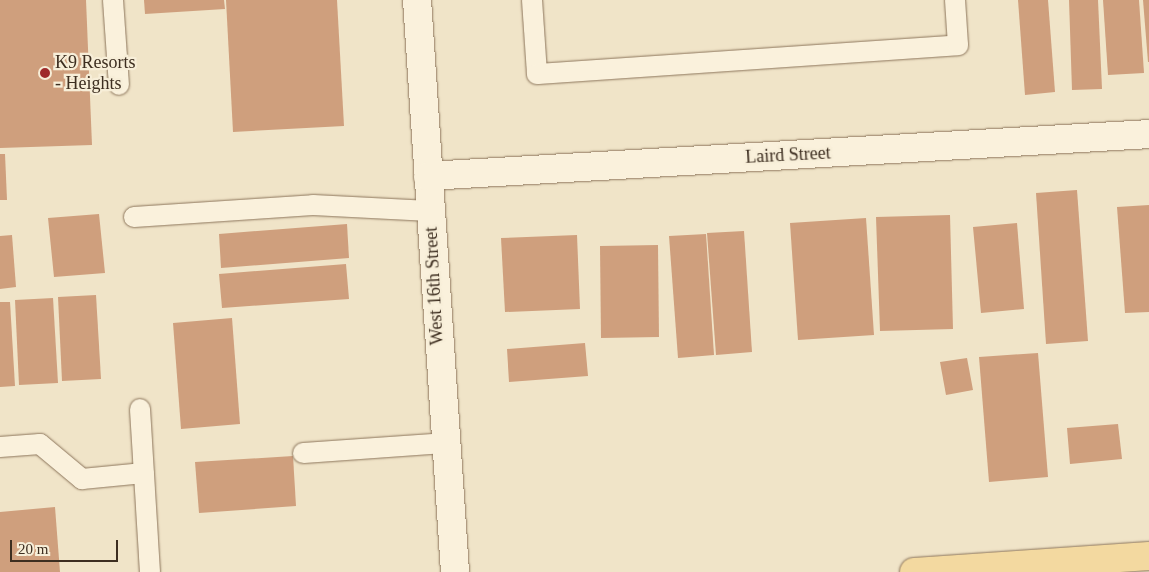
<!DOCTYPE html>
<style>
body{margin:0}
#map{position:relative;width:1149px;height:572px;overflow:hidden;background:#f0e4c8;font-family:Georgia,serif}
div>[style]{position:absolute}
.building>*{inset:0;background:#cf9f7d}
.roads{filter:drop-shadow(0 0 1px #8d765c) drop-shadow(0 0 1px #8d765c)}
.service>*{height:20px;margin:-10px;padding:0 10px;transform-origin:10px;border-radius:10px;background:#faf1dc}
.minor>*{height:28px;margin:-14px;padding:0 14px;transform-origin:14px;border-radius:14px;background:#faf1dc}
.primary>*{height:28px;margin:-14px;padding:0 14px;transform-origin:14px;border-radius:14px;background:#f3d9a0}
.dots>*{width:14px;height:14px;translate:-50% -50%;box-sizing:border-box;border:2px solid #f7eed8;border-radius:50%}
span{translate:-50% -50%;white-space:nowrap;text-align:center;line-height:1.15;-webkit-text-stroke:4.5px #f7eed8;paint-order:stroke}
.poi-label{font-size:18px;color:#3d2e20}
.left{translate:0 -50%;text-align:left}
.street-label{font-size:18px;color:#3d2e20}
.scale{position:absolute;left:10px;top:540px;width:108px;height:22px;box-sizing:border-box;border:2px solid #3d2e20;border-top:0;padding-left:6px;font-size:15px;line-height:18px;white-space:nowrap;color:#3d2e20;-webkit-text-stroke:4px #f7eed8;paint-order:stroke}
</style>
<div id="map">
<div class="building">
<div style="clip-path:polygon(0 0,86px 0,92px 145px,0 148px)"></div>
<div style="clip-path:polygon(144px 0,224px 0,225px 9px,145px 14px)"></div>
<div style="clip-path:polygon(226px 0,337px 0,344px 126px,233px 132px)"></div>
<div style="clip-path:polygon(1018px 0,1048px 0,1055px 92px,1025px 95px)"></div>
<div style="clip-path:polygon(1069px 0,1098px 0,1102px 89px,1072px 90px)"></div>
<div style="clip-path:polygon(1103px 0,1139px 0,1144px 73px,1108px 75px)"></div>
<div style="clip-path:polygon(1143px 0,1149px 0,1149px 62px,1148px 62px)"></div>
<div style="clip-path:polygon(0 154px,5px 154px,7px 200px,0 200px)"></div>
<div style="clip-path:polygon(1077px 190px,1088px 341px,1046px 344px,1036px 193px)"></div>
<div style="clip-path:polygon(1149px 205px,1149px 312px,1125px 313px,1117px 207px)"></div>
<div style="clip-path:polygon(99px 214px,105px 273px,54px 277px,48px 218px)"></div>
<div style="clip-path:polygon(950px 215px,953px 329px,880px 331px,876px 217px)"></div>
<div style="clip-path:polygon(866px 218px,874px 335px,798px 340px,790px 223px)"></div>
<div style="clip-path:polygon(1017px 223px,1024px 309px,981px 313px,973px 227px)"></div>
<div style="clip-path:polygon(347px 224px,349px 258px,221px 268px,219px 234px)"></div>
<div style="clip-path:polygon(744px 231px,752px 352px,716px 355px,707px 233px)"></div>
<div style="clip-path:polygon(706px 234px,714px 355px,678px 358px,669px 236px)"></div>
<div style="clip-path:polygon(12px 235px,16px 287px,0 289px,0 236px)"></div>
<div style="clip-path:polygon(577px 235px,580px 309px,505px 312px,501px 238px)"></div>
<div style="clip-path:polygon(658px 245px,659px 337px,601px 338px,600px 246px)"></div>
<div style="clip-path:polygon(346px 264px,349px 299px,222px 308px,219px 274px)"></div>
<div style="clip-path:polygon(96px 295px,101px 379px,62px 381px,58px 297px)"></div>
<div style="clip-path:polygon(53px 298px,58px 383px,19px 385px,15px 300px)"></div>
<div style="clip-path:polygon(0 302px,10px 302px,15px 386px,0 387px)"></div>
<div style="clip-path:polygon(232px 318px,240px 424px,181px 429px,173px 323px)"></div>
<div style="clip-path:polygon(585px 343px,588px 376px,509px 382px,507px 349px)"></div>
<div style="clip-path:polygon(1038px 353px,1048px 477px,989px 482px,979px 357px)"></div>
<div style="clip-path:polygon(967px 358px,973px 390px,946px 395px,940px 362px)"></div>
<div style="clip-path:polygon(1118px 424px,1122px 459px,1070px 464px,1067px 428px)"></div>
<div style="clip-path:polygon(293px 456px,296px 506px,199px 513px,195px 462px)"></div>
<div style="clip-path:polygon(55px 507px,60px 572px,0 572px,0 512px)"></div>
</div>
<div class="roads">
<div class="service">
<div style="left:113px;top:0;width:85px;rotate:86deg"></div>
<div style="left:532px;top:0;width:74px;rotate:86.1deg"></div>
<div style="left:537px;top:74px;width:422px;rotate:-3.9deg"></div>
<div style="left:958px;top:45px;width:45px;rotate:-93.8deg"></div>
<div style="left:134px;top:217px;width:179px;rotate:-3.8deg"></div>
<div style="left:313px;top:205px;width:117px;rotate:2.9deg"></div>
<div style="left:140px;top:409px;width:163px;rotate:86.5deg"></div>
<div style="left:0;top:447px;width:40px;rotate:-4.3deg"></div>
<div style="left:40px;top:444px;width:55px;rotate:39.8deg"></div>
<div style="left:82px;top:479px;width:62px;rotate:-5.5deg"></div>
<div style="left:303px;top:453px;width:142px;rotate:-4deg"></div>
</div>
<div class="minor">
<div style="left:417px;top:0;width:573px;rotate:86.2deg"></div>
<div style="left:428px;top:176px;width:722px;rotate:-3.33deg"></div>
</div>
<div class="primary">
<div style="left:914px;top:572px;width:236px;rotate:-3.9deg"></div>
</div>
</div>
<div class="dots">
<div style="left:45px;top:73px;background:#9e2a2b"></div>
</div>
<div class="poi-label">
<span class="left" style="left:55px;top:73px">K9 Resorts<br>- Heights</span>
</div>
<div class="street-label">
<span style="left:788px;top:155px;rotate:-3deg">Laird Street</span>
<span style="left:434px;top:286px;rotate:-93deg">West 16th Street</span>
</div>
<div class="scale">20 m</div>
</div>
